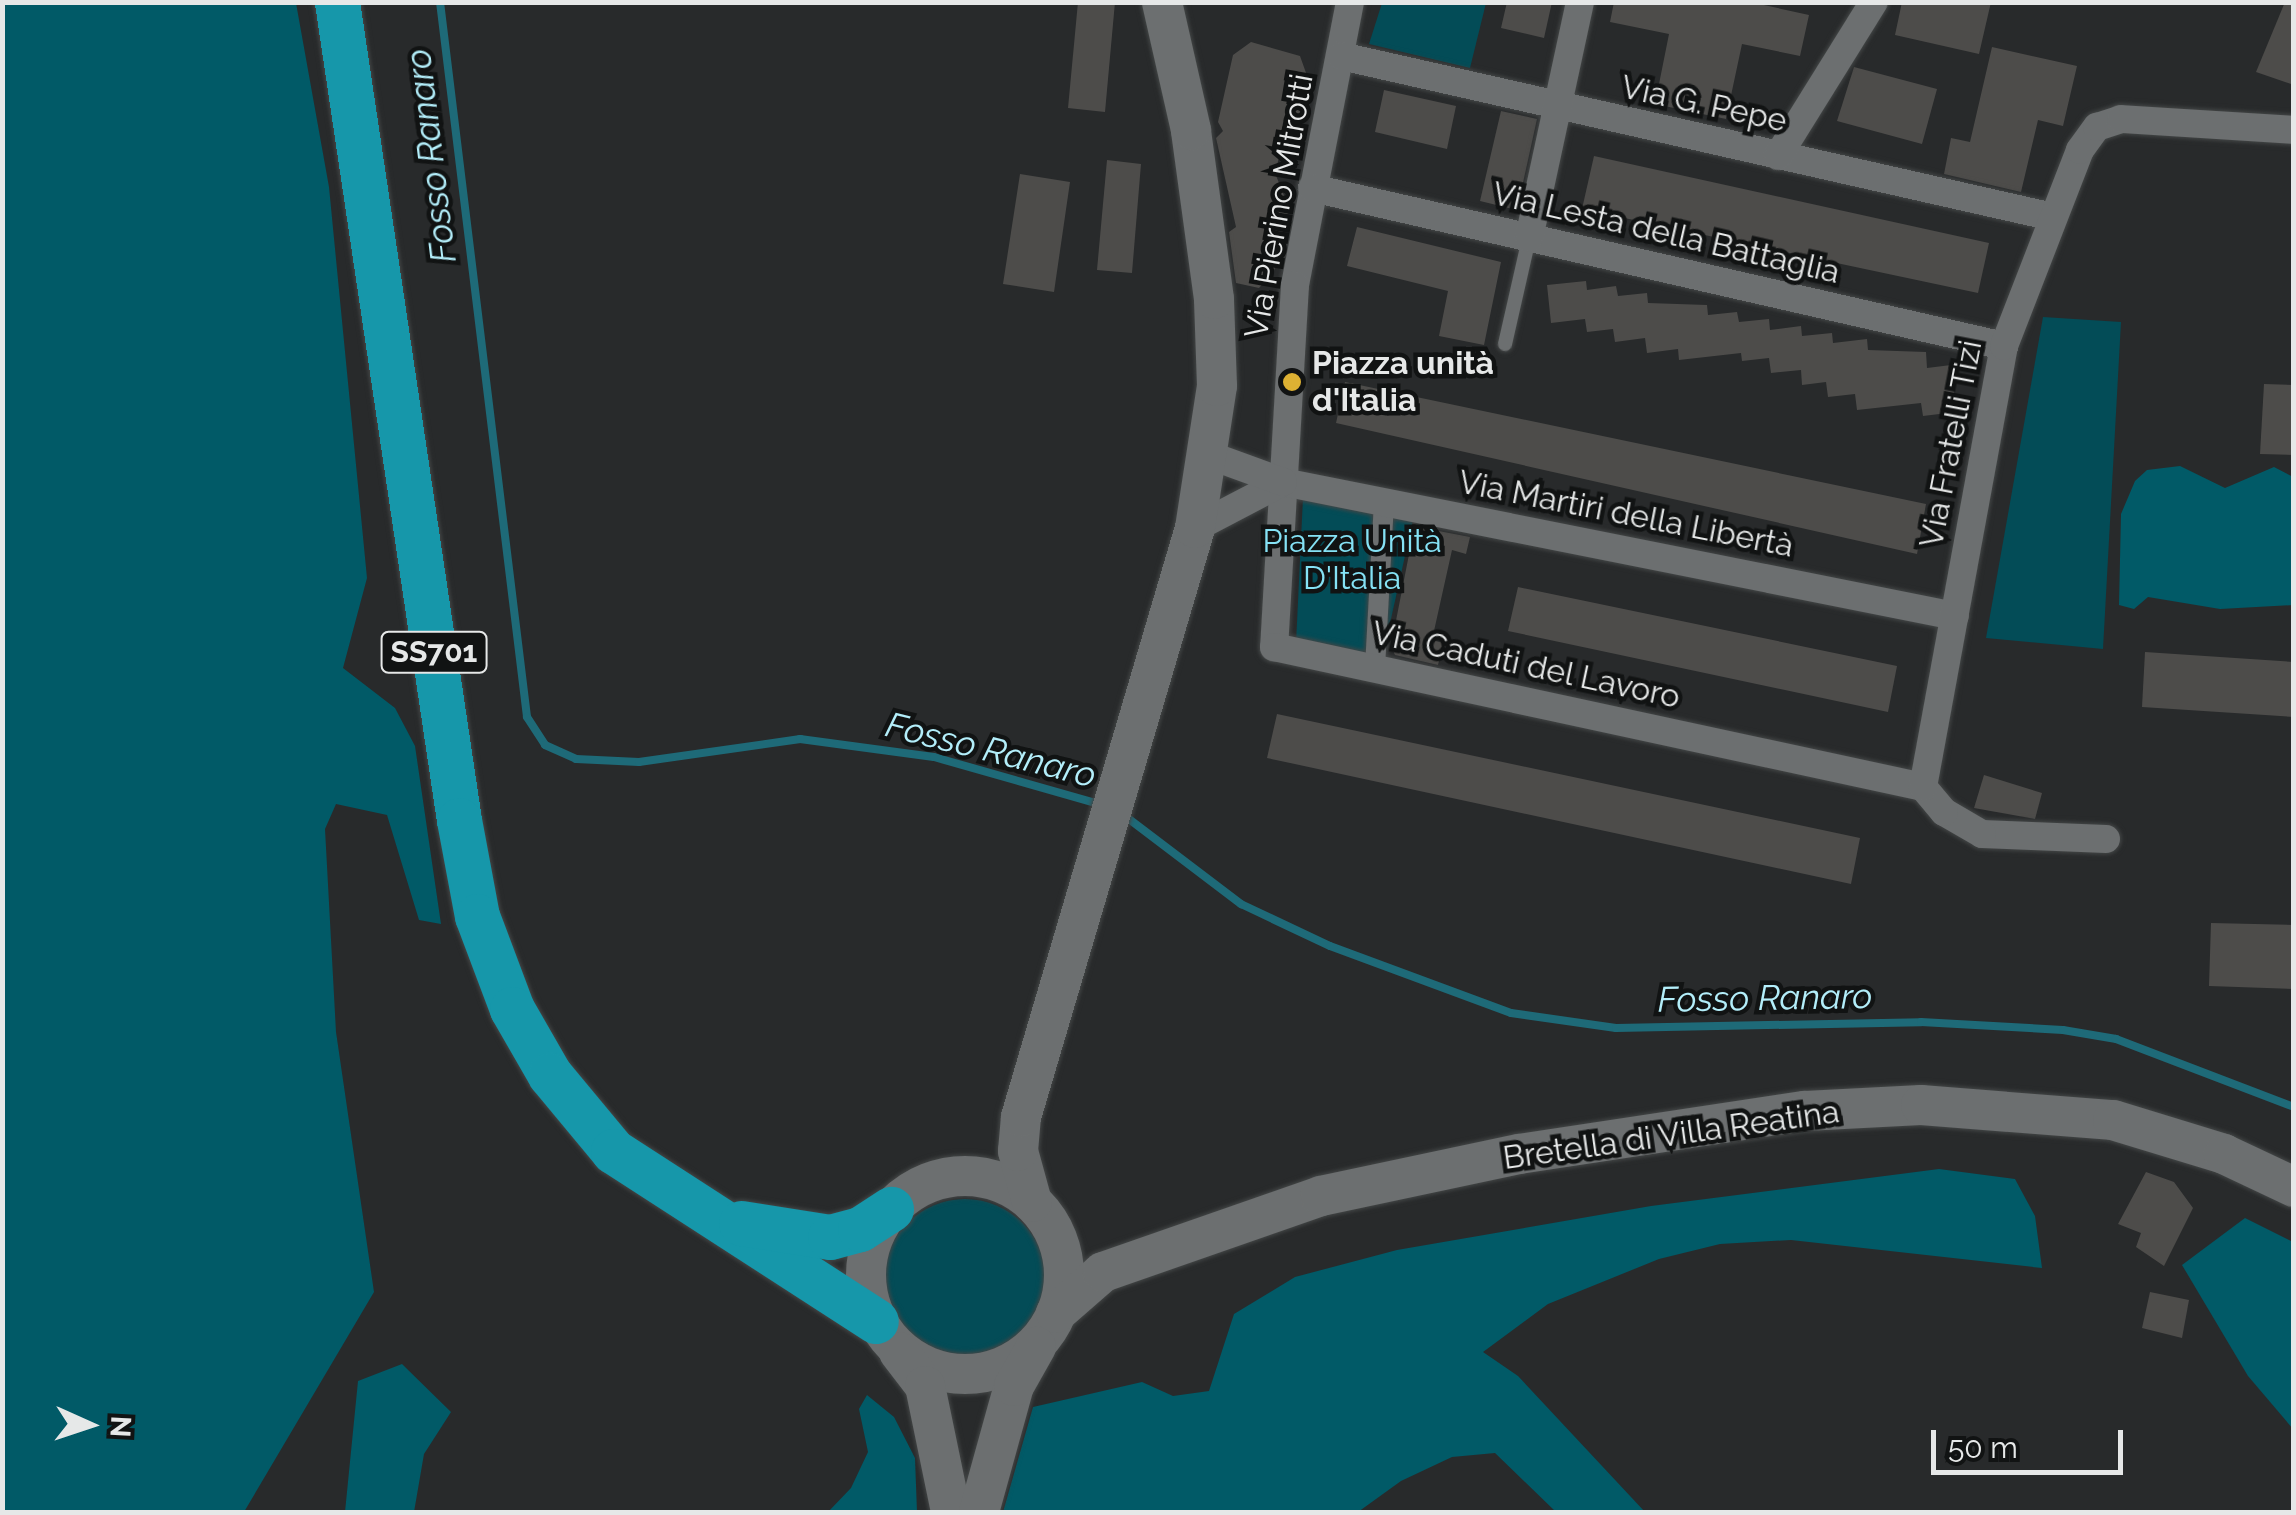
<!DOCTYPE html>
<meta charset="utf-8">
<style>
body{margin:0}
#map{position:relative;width:2296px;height:1515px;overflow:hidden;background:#282a2b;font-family:Raleway,sans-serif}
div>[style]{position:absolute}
.green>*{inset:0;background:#034c57}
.round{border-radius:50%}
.forest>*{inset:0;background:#015a67}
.stream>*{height:8px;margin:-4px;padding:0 4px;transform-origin:4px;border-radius:4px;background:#1e6a78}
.building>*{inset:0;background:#4d4c4a}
.roads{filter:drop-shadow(0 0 2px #434646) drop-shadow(0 0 2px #434646)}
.service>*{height:14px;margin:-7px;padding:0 7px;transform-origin:7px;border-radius:7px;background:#6c6f70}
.pedestrian>*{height:20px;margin:-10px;padding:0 10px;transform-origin:10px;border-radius:10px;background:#6c6f70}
.minor>*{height:28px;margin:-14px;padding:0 14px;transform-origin:14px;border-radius:14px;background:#6c6f70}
.secondary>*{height:40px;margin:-20px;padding:0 20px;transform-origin:20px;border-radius:20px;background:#6c6f70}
.secondary>.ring{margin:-20px;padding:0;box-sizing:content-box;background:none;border:40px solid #6c6f70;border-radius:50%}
.trunk>*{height:45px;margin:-22.5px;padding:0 22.5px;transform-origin:22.5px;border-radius:22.5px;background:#1697aa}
.dots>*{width:28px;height:28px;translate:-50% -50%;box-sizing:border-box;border:5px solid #111313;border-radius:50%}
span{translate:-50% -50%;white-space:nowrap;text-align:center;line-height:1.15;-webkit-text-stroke:9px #111313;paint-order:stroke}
.shield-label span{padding:2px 8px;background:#111313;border:2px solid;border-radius:8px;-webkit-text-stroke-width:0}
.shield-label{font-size:30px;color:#e6e8e8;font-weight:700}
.street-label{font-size:32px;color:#e6e8e8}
.poi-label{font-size:32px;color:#e6e8e8;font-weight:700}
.left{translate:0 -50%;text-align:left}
.park-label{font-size:32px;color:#85e2f5}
.water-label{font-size:35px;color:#b3eefa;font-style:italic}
.frame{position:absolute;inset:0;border:5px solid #e6e8e8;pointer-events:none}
.north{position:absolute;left:40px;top:1375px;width:100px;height:100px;-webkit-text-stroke:8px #111313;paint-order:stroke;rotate:93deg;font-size:28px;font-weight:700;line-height:40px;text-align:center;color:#e6e8e8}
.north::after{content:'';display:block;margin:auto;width:35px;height:45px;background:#e6e8e8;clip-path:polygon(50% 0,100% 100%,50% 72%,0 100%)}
.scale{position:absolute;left:1931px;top:1430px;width:192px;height:45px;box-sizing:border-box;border:5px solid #e6e8e8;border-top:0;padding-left:12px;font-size:30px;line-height:35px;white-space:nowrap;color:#e6e8e8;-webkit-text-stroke:8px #111313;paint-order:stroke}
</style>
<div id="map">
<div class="green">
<div style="clip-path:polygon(1382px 3px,1486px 3px,1470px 68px,1369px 44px)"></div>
<div style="clip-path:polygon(2043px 317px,2121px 322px,2103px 649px,1986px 638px)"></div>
<div style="clip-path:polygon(1303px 498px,1413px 520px,1382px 659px,1296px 643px)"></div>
<div class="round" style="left:884px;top:1199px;width:162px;height:162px"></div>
</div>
<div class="forest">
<div style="clip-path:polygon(3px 2px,296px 3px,329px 187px,367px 578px,343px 668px,395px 708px,415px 746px,441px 924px,419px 920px,387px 815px,336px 804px,325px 829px,336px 1032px,374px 1292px,244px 1512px,3px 1512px)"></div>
<div style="clip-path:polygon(2180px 466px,2225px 488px,2274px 467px,2293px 477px,2293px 605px,2220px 609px,2148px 597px,2134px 609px,2119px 605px,2121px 514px,2135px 481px,2147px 470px)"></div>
<div style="clip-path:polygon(1939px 1169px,2015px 1179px,2035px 1216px,2042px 1268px,1791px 1240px,1720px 1244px,1659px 1259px,1548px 1304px,1483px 1352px,1518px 1376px,1645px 1512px,1556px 1512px,1495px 1453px,1452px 1457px,1401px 1481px,1358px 1512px,1003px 1512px,1033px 1407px,1142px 1382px,1173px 1396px,1209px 1391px,1234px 1314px,1295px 1277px,1397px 1250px,1651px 1206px)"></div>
<div style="clip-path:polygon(2245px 1218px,2293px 1242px,2293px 1429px,2248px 1376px,2182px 1265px)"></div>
<div style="clip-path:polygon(402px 1364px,451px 1412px,424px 1454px,414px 1512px,345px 1512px,358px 1381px)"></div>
<div style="clip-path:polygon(867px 1395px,894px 1417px,915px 1458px,917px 1512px,828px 1512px,851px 1488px,868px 1452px,859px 1409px)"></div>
</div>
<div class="stream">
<div style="left:440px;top:2px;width:720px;rotate:83.06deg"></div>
<div style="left:527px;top:717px;width:33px;rotate:57deg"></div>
<div style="left:545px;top:745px;width:34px;rotate:24deg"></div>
<div style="left:576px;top:759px;width:63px;rotate:2.7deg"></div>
<div style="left:639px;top:762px;width:163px;rotate:-8.1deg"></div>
<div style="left:800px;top:739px;width:135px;rotate:7.7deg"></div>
<div style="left:934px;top:757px;width:172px;rotate:15.9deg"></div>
<div style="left:1125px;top:816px;width:146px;rotate:37.2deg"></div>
<div style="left:1241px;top:904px;width:98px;rotate:25.3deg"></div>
<div style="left:1330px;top:946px;width:193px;rotate:20.3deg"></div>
<div style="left:1511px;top:1013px;width:106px;rotate:8.1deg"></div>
<div style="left:1616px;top:1028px;width:305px;rotate:-1.1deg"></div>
<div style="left:1921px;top:1022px;width:142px;rotate:3.2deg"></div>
<div style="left:2063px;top:1030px;width:54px;rotate:9.6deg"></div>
<div style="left:2116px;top:1039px;width:191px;rotate:20.9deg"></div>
</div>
<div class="building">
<div style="clip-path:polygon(1078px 2px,1115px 2px,1105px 112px,1068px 108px)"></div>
<div style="clip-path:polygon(1507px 2px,1552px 2px,1544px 38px,1501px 28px)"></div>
<div style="clip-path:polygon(1614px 2px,1750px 2px,1809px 15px,1800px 56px,1742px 44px,1726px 119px,1655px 104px,1669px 34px,1610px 22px)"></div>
<div style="clip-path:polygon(1902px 2px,1991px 2px,1979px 54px,1895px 35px)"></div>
<div style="clip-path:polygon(2285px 2px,2294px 2px,2294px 85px,2256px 72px)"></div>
<div style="clip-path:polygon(1251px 42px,1300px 56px,1310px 84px,1304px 108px,1287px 126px,1275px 173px,1289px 208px,1274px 271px,1259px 288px,1236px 283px,1229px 232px,1236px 227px,1216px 138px,1223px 131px,1218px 122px,1233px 55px)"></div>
<div style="clip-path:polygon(1992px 47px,2077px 66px,2063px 126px,2038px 120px,2021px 192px,1944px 174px,1951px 138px,1970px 142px)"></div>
<div style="clip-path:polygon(1854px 67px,1937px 89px,1922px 144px,1837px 121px)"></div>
<div style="clip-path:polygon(1384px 90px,1456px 106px,1447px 149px,1375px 132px)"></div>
<div style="clip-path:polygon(1501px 111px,1537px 119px,1517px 210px,1480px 201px)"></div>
<div style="clip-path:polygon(1594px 156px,1989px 243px,1978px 293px,1582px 209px)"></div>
<div style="clip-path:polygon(1107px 160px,1141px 164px,1132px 273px,1097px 270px)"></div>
<div style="clip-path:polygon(1020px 174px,1070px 182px,1054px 292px,1003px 284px)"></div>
<div style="clip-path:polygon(1357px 227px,1501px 262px,1484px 345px,1439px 336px,1448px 291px,1347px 266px)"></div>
<div style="clip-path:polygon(1586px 281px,1587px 290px,1616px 286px,1618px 296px,1647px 293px,1648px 303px,1707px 305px,1708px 315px,1737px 312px,1739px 322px,1769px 319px,1770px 330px,1801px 326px,1802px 336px,1832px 333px,1833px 343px,1867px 339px,1868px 350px,1926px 352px,1927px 368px,1951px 365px,1956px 412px,1923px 416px,1921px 403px,1857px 410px,1855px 394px,1828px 397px,1826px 382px,1802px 385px,1801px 370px,1771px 373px,1769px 358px,1742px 361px,1741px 353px,1679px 360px,1678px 349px,1647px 353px,1645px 338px,1615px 342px,1613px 329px,1587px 332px,1585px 319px,1551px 323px,1547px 285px)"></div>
<div style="clip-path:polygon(1345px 382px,1926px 504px,1917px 554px,1336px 423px)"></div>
<div style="clip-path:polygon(2264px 384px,2294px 385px,2294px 455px,2260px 454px)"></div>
<div style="clip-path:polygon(1423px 528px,1470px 537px,1466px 554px,1452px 550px,1432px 640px,1443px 643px,1438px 665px,1395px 655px,1391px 646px,1414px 529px)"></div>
<div style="clip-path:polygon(1518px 587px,1897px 666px,1888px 712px,1508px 631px)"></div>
<div style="clip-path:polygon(2145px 652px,2294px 662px,2294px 717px,2142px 707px)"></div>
<div style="clip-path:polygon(1277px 714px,1860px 838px,1851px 884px,1267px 758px)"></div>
<div style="clip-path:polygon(1984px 775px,2042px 793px,2035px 819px,1974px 808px)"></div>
<div style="clip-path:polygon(2211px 923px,2294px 925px,2294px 989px,2209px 986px)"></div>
<div style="clip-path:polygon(2146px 1172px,2174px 1182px,2193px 1208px,2164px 1266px,2136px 1247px,2141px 1233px,2118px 1224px)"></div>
<div style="clip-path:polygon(2150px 1292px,2189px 1300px,2182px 1338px,2142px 1328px)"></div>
</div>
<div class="roads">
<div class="service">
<div style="left:1505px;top:344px;width:109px;rotate:-77.2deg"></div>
</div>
<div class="pedestrian">
<div style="left:1375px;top:668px;width:167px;rotate:-86.9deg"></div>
</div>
<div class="minor">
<div style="left:1350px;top:2px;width:288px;rotate:101deg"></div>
<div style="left:1295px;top:285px;width:363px;rotate:93.3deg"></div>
<div style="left:1274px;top:647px;width:664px;rotate:12.17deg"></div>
<div style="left:1341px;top:56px;width:730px;rotate:12.74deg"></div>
<div style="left:1778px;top:156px;width:181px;rotate:-58.1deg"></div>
<div style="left:1312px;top:188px;width:710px;rotate:12.86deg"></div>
<div style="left:1529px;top:238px;width:241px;rotate:-77.8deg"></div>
<div style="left:1283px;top:482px;width:685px;rotate:11.28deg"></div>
<div style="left:1195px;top:528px;width:99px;rotate:-27.6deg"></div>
<div style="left:1283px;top:482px;width:79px;rotate:-160deg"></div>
<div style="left:2106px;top:839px;width:124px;rotate:-177.7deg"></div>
<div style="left:1982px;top:834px;width:44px;rotate:-149.9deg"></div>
<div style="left:1944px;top:812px;width:33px;rotate:-130deg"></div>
<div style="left:1923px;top:787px;width:448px;rotate:-79.6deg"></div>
<div style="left:2004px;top:346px;width:210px;rotate:-68.8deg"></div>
<div style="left:2080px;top:150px;width:29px;rotate:-54deg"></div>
<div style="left:2097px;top:127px;width:25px;rotate:-18deg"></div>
<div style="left:2121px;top:119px;width:173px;rotate:3.6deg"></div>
</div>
<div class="secondary">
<div class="ring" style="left:866px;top:1176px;width:158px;height:158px"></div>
<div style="left:1032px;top:1202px;width:53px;rotate:-105.4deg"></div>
<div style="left:1018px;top:1151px;width:34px;rotate:-85deg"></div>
<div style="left:1021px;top:1117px;width:614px;rotate:-73.54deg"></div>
<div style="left:1195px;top:528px;width:144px;rotate:-81.2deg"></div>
<div style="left:1217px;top:386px;width:87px;rotate:-92deg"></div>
<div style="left:1214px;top:299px;width:171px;rotate:-97.8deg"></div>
<div style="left:1191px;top:130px;width:131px;rotate:-102.8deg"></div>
<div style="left:1056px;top:1313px;width:62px;rotate:-41.1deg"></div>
<div style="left:1103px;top:1272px;width:231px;rotate:-19.2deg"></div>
<div style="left:1321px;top:1196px;width:202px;rotate:-12deg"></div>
<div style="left:1519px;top:1154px;width:289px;rotate:-8.6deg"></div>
<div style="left:1805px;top:1111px;width:116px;rotate:-3deg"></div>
<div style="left:1921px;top:1105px;width:193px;rotate:4.5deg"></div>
<div style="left:2113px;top:1120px;width:116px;rotate:17deg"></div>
<div style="left:2224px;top:1154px;width:77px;rotate:25.2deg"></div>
<div style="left:899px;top:1352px;width:43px;rotate:52.6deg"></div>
<div style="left:925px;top:1386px;width:129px;rotate:78.3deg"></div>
<div style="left:979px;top:1512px;width:131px;rotate:-74.5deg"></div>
<div style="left:1014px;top:1386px;width:45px;rotate:-60.6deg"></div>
</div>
<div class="trunk">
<div style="left:337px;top:2px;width:827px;rotate:81.52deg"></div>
<div style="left:459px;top:820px;width:98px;rotate:79.4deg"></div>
<div style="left:477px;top:916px;width:99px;rotate:69.4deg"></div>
<div style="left:512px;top:1009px;width:76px;rotate:60.1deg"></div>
<div style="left:550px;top:1075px;width:99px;rotate:50.3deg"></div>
<div style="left:613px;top:1151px;width:313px;rotate:32.9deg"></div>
<div style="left:741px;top:1223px;width:90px;rotate:8.9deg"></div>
<div style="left:830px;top:1237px;width:31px;rotate:-15deg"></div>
<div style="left:860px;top:1229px;width:37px;rotate:-33deg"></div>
</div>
</div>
<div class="dots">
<div style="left:1292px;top:382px;background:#ddb133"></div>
</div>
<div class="shield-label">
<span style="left:434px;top:652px">SS701</span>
</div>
<div class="street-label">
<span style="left:1704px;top:104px;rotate:12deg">Via G. Pepe</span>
<span style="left:1279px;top:206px;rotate:-80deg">Via Pierino Mitrotti</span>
<span style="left:1666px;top:233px;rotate:13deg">Via Lesta della Battaglia</span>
<span style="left:1951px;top:444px;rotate:-79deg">Via Fratelli Tizi</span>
<span style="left:1626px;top:514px;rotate:11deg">Via Martiri della Libertà</span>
<span style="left:1526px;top:665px;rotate:12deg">Via Caduti del Lavoro</span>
<span style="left:1671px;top:1135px;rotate:-8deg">Bretella di Villa Reatina</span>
</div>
<div class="poi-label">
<span class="left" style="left:1312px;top:382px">Piazza unità<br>d'Italia</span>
</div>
<div class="park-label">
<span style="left:1352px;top:560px">Piazza Unità<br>D'Italia</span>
</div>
<div class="water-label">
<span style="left:431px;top:156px;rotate:-97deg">Fosso Ranaro</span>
<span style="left:991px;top:750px;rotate:14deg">Fosso Ranaro</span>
<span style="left:1765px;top:998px;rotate:-1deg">Fosso Ranaro</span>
</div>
<div class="frame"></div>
<div class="north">N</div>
<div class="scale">50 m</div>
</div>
